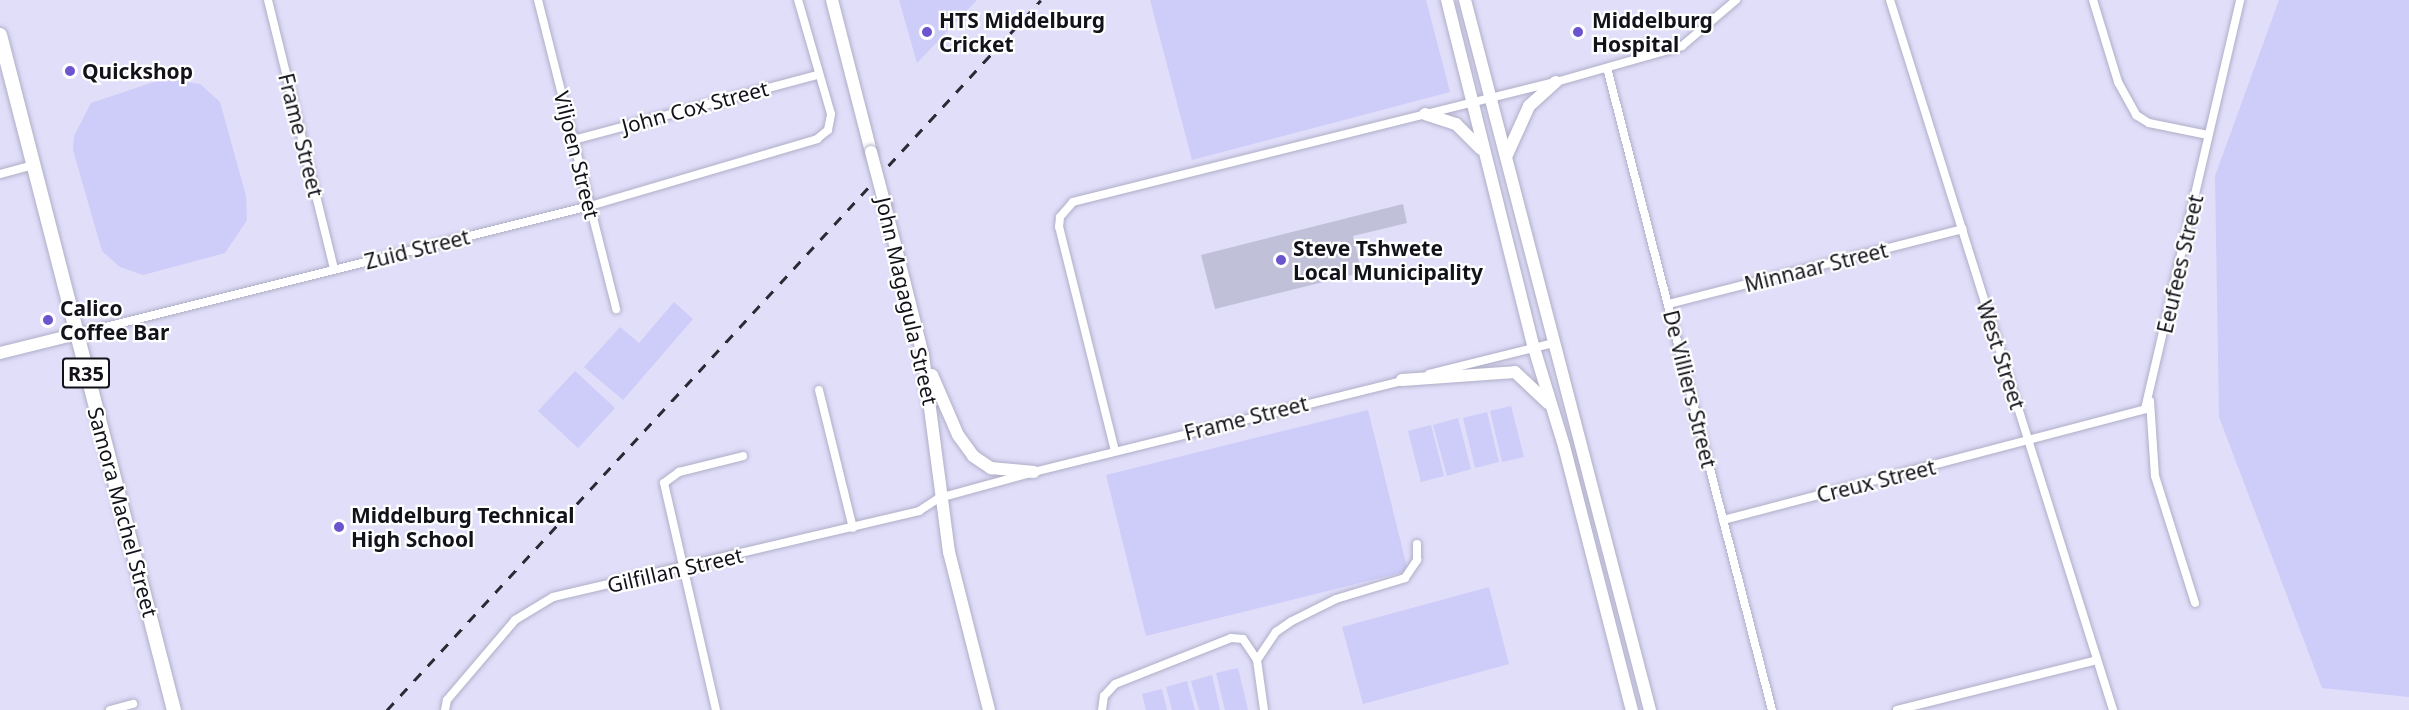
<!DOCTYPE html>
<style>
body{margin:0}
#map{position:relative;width:2409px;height:710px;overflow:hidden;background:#e0def9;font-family:"Noto Sans",sans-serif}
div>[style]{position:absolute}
.green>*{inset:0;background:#ceccf8}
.building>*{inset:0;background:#c1c0d9}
.roads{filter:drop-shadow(0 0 2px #afaec7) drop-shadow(0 0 2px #afaec7)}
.street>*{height:8px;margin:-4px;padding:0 4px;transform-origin:4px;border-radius:4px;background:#fff}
.secondary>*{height:12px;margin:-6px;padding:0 6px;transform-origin:6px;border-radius:6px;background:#fff}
.primary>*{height:14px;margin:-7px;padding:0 7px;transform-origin:7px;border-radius:7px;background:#fff}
.rail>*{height:3px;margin-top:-1.5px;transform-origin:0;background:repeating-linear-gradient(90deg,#2a2934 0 10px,transparent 0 20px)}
.bridges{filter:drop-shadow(0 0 2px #afaec7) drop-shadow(0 0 2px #afaec7)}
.secondary-bridge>*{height:12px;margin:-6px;padding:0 6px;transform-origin:6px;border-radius:6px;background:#fff}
.dots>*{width:16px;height:16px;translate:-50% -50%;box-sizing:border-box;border:3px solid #fff;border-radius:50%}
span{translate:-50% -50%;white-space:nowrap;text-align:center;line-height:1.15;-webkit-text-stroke:4.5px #fff;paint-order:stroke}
.shield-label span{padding:2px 4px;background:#fff;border:2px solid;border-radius:4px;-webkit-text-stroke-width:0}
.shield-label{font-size:20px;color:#12121a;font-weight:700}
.poi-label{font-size:21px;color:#12121a;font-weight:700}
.left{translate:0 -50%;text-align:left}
.street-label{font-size:21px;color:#12121a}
</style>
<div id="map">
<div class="green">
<div style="clip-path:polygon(899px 0,977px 0,917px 63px)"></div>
<div style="clip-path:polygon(1150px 0,1426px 0,1450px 92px,1192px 160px)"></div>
<div style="clip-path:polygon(2279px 0,2409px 0,2409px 697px,2322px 688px,2219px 417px,2215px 176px)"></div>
<div style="clip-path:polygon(163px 79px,200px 84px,220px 102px,246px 196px,247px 220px,225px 253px,143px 275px,120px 267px,102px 251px,73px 150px,74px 136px,91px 103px)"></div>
<div style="clip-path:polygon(674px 302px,693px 319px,623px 400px,584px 367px,620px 327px,639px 343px)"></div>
<div style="clip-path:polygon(575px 371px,615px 408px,578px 448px,538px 411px)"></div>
<div style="clip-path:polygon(1511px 406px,1524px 457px,1502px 462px,1490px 411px)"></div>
<div style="clip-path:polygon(1368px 410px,1408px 571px,1146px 636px,1106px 475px)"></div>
<div style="clip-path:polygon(1487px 412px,1499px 462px,1475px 468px,1463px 418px)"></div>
<div style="clip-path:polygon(1458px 418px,1471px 469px,1447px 476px,1433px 425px)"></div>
<div style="clip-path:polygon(1431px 425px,1444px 476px,1421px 482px,1408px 431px)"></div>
<div style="clip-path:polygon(1489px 587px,1509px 664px,1363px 704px,1342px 627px)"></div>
<div style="clip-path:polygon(1238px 668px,1248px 710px,1225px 710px,1216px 673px)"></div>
<div style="clip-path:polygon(1212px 675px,1220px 710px,1199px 710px,1191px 681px)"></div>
<div style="clip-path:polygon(1187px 681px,1195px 710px,1172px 710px,1166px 687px)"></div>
<div style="clip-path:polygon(1162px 689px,1167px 710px,1146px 710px,1142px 694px)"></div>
</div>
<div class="building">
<div style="clip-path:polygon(1403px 204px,1407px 223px,1353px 236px,1360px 265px,1352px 275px,1215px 309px,1201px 255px)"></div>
</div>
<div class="roads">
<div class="street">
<div style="left:268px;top:0;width:277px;rotate:76.2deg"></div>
<div style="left:538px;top:0;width:319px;rotate:75.8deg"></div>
<div style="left:1890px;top:0;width:744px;rotate:72.56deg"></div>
<div style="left:2093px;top:0;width:86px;rotate:73deg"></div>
<div style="left:2118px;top:82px;width:38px;rotate:61deg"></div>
<div style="left:2136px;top:115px;width:15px;rotate:32deg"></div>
<div style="left:2149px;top:123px;width:60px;rotate:11.5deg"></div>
<div style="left:1607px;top:68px;width:663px;rotate:75.59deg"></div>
<div style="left:573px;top:140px;width:253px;rotate:-14.9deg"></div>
<div style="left:0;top:174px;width:34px;rotate:-15deg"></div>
<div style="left:1669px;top:304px;width:303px;rotate:-14.3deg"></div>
<div style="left:77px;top:334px;width:529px;rotate:-14.01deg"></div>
<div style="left:590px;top:206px;width:237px;rotate:-16.4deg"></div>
<div style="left:817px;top:139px;width:14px;rotate:-39deg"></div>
<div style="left:828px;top:130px;width:16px;rotate:-79deg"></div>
<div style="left:831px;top:114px;width:119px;rotate:-106.1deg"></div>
<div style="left:1429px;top:374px;width:128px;rotate:-14deg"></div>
<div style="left:819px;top:390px;width:142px;rotate:76.2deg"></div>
<div style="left:2150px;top:401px;width:75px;rotate:86.2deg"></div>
<div style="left:2155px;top:476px;width:133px;rotate:72.5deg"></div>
<div style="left:1115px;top:451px;width:231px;rotate:-104deg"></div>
<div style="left:1059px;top:227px;width:10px;rotate:-84deg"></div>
<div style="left:1060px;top:217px;width:20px;rotate:-49deg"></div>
<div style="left:1073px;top:202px;width:498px;rotate:-14deg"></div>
<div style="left:1556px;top:82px;width:131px;rotate:-15.9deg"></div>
<div style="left:1682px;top:46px;width:71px;rotate:-40.4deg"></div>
<div style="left:1723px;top:520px;width:436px;rotate:-14.7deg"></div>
<div style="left:2145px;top:409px;width:420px;rotate:-76.9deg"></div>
<div style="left:1257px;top:660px;width:34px;rotate:-56deg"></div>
<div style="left:1276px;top:632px;width:19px;rotate:-35deg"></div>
<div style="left:1292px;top:621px;width:49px;rotate:-26.6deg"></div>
<div style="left:1336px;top:599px;width:72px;rotate:-16.9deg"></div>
<div style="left:1405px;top:578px;width:22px;rotate:-56deg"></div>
<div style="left:1417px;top:560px;width:16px;rotate:-90deg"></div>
<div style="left:110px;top:710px;width:24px;rotate:-15deg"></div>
<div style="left:445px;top:710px;width:10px;rotate:-79deg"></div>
<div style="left:447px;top:700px;width:105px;rotate:-49.6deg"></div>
<div style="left:515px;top:620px;width:44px;rotate:-31.2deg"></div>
<div style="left:553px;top:597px;width:376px;rotate:-13.2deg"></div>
<div style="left:919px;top:511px;width:24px;rotate:-33deg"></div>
<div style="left:939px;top:498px;width:98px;rotate:-15.3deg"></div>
<div style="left:1034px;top:472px;width:382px;rotate:-13.9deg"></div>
<div style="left:716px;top:710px;width:233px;rotate:-102.9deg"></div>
<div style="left:664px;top:483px;width:19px;rotate:-36deg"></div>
<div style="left:679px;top:472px;width:66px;rotate:-14deg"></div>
<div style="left:1102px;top:710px;width:14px;rotate:-82deg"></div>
<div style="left:1104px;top:696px;width:16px;rotate:-47deg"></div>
<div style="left:1115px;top:684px;width:125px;rotate:-21.6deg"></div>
<div style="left:1231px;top:638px;width:12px;rotate:5deg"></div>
<div style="left:1243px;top:639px;width:25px;rotate:56deg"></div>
<div style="left:1257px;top:660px;width:50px;rotate:82deg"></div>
<div style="left:1897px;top:710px;width:206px;rotate:-14deg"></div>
</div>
<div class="secondary">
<div style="left:832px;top:0;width:157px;rotate:75.6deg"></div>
<div style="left:1447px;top:0;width:359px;rotate:76deg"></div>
<div style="left:1534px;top:348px;width:102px;rotate:73deg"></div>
<div style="left:1564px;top:446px;width:273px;rotate:75.6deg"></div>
<div style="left:1465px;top:0;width:734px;rotate:75.4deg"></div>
<div style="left:1425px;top:114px;width:33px;rotate:18deg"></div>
<div style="left:1456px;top:124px;width:35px;rotate:45deg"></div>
<div style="left:1506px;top:157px;width:56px;rotate:-65.7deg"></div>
<div style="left:1529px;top:106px;width:36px;rotate:-42deg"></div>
<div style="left:885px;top:205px;width:155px;rotate:75.8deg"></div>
<div style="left:923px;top:355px;width:199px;rotate:82.5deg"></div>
<div style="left:949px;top:552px;width:163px;rotate:75.8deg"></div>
<div style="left:0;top:353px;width:79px;rotate:-13.9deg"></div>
<div style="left:932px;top:375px;width:65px;rotate:66.6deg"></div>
<div style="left:958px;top:435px;width:26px;rotate:54deg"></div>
<div style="left:973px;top:456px;width:22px;rotate:34deg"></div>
<div style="left:991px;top:468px;width:43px;rotate:5.3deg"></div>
<div style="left:1402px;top:380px;width:113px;rotate:-4deg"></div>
<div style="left:1515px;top:372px;width:45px;rotate:43.2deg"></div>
</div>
<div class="primary">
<div style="left:0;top:35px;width:697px;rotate:75.55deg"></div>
</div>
</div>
<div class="rail">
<div style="left:387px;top:710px;width:965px;rotate:-47.35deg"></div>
</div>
<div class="bridges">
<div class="secondary-bridge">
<div style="left:871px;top:152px;width:55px;rotate:75.2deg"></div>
</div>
</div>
<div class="dots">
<div style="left:927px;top:32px;background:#6c54ce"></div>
<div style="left:1578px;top:32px;background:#6c54ce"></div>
<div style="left:70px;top:71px;background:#6c54ce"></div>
<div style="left:1281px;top:260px;background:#6c54ce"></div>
<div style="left:48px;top:320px;background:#6c54ce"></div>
<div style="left:339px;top:527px;background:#6c54ce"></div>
</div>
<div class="shield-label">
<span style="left:86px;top:373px">R35</span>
</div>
<div class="poi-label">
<span class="left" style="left:939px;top:32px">HTS Middelburg<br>Cricket</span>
<span class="left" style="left:1592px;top:32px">Middelburg<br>Hospital</span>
<span class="left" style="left:82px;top:71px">Quickshop</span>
<span class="left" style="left:1293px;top:260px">Steve Tshwete<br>Local Municipality</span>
<span class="left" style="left:60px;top:320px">Calico<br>Coffee Bar</span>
<span class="left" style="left:351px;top:527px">Middelburg Technical<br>High School</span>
</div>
<div class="street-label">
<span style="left:695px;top:107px;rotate:-15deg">John Cox Street</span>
<span style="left:301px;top:135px;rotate:76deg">Frame Street</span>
<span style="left:577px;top:155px;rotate:76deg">Viljoen Street</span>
<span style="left:417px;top:249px;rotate:-14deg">Zuid Street</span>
<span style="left:2180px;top:264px;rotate:-77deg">Eeufees Street</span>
<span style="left:1816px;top:267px;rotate:-14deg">Minnaar Street</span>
<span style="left:907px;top:301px;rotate:77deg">John Magagula Street</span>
<span style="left:2001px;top:355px;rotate:72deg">West Street</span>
<span style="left:1690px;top:389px;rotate:76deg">De Villiers Street</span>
<span style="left:1246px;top:418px;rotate:-14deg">Frame Street</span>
<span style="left:1876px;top:481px;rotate:-14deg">Creux Street</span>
<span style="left:123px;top:512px;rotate:75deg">Samora Machel Street</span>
<span style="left:675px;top:570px;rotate:-13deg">Gilfillan Street</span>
</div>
</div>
